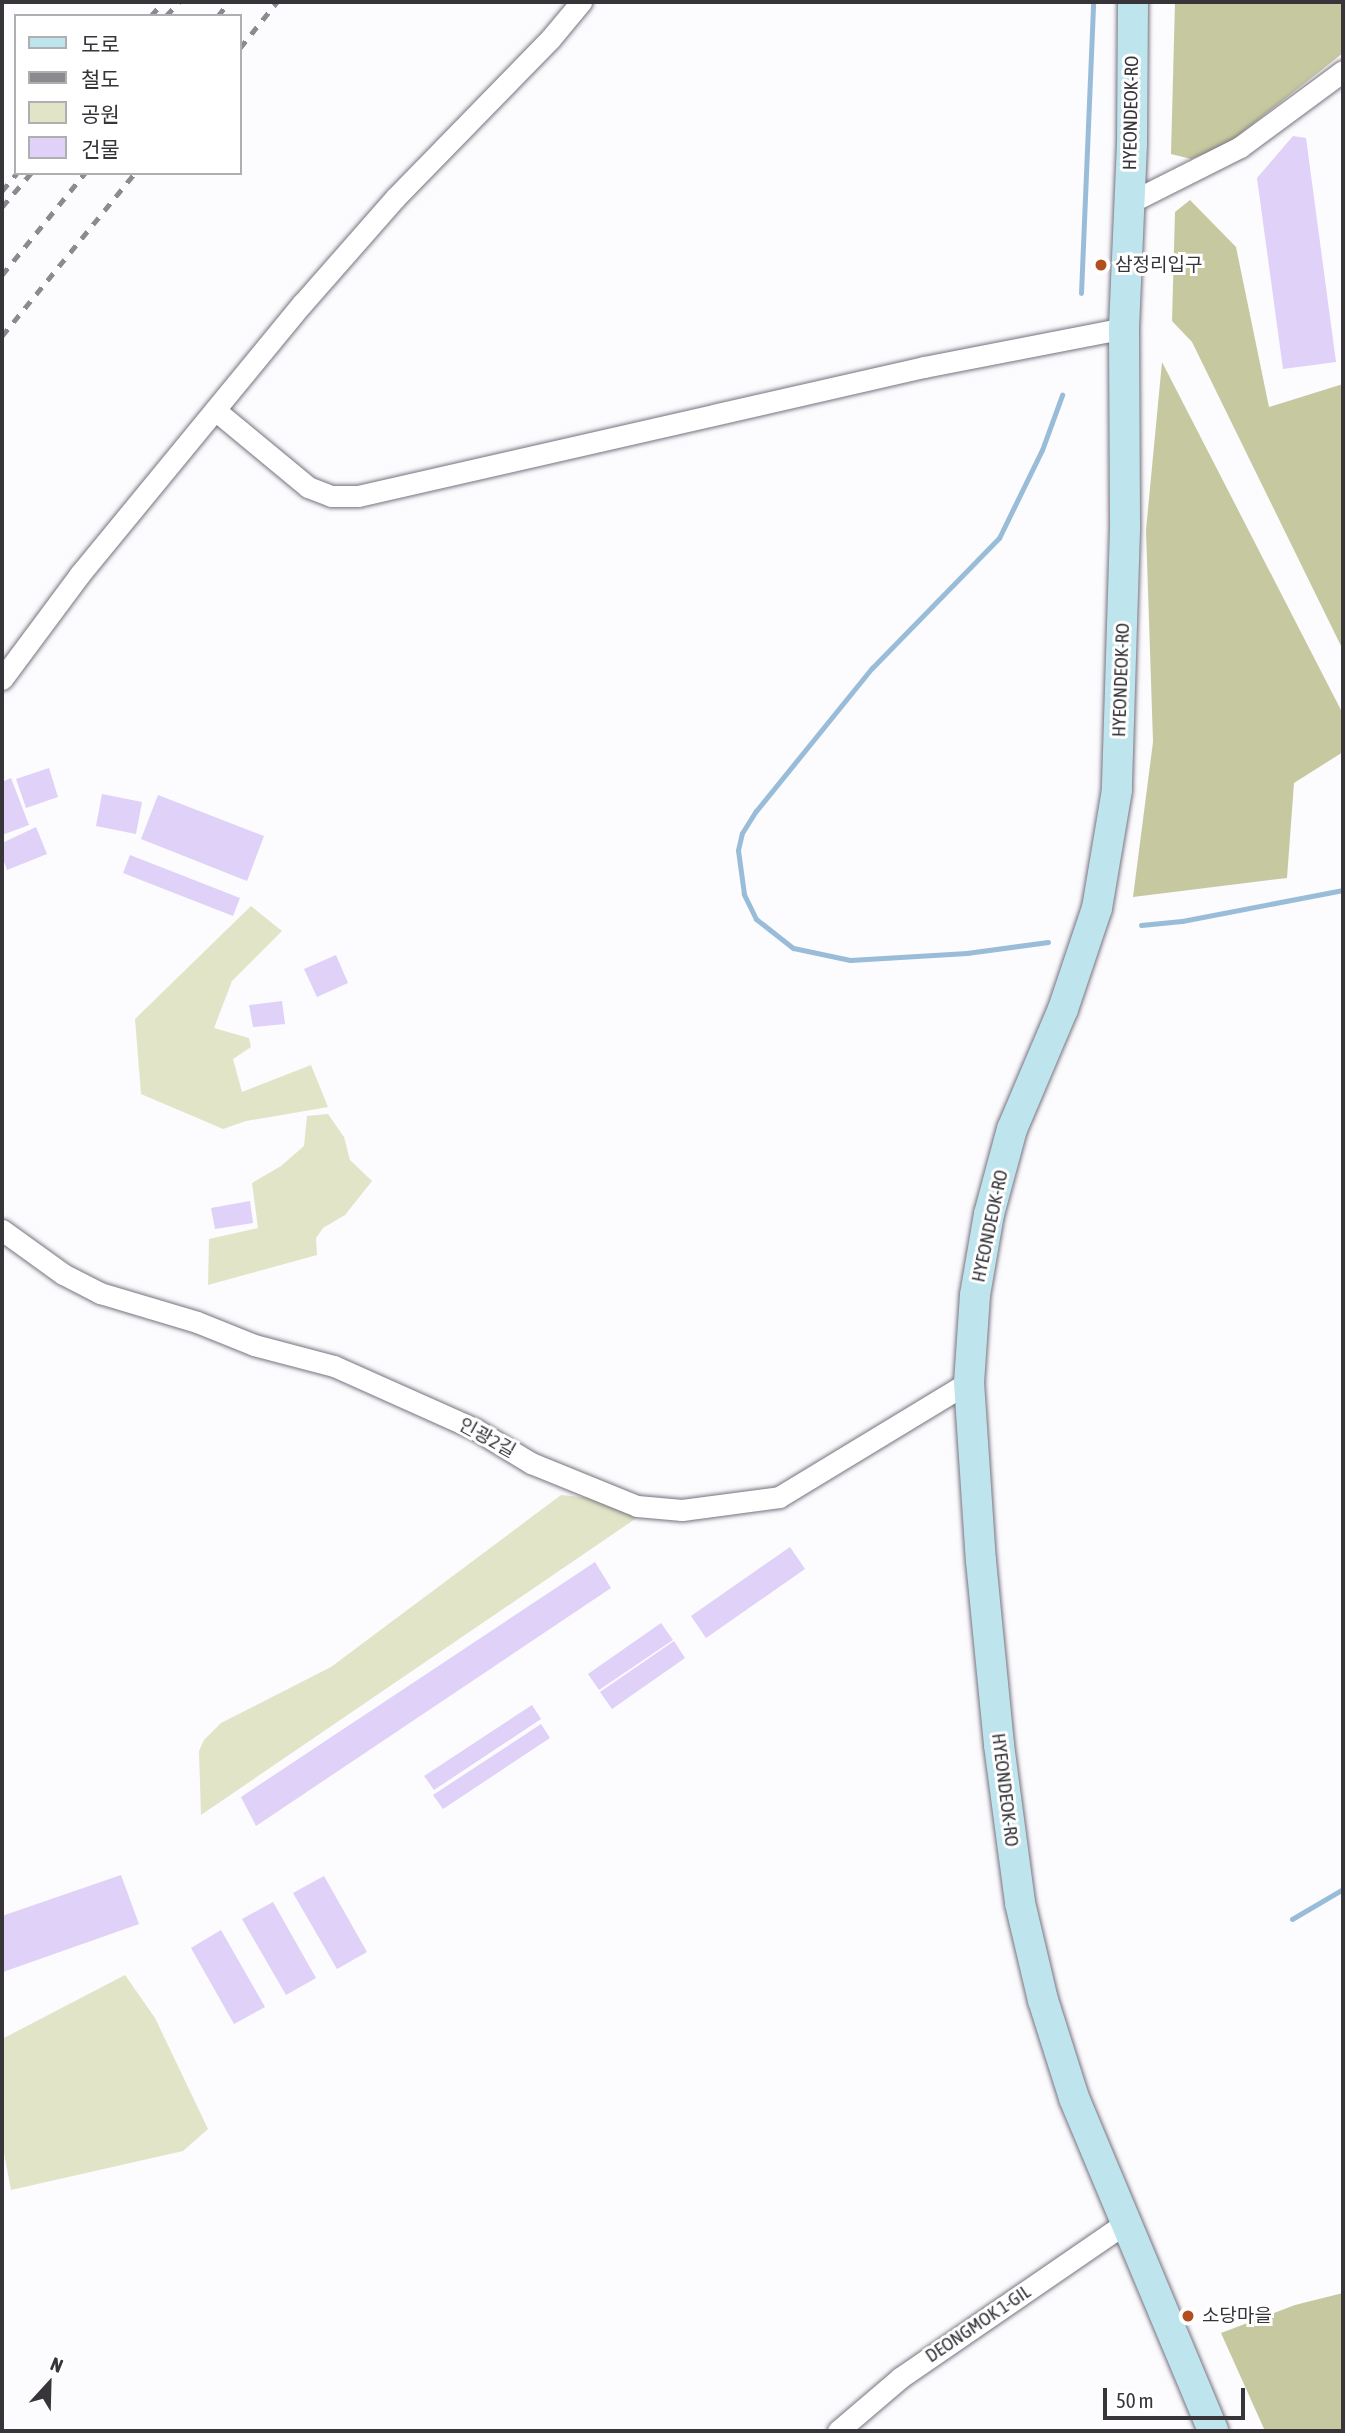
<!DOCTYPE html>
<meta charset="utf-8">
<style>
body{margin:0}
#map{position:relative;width:1345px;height:2433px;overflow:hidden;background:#fcfbfe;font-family:"Asap Condensed","Noto Sans KR",sans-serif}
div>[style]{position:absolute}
.green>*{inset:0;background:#e2e4c7}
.forest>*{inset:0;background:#c6c9a0}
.stream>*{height:5px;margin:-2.5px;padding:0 2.5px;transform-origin:2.5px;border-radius:2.5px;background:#99bdd8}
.building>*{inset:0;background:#dfd1f8}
.roads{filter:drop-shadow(0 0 2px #77737f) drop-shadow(0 0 2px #77737f)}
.street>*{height:21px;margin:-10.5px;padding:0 10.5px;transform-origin:10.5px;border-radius:10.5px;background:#fff}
.secondary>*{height:30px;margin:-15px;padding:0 15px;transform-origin:15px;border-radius:15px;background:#bee4ee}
.rail>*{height:5px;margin-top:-2.5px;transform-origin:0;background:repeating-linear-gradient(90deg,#8b8a8e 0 9px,transparent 0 18px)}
.dots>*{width:19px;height:19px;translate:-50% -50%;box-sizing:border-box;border:4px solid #fff;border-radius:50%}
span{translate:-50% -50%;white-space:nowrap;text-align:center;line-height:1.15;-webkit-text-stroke:6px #fff;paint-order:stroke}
.street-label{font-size:19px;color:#37353a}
.poi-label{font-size:19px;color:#37353a}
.left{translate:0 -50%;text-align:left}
.frame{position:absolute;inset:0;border:4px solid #37353a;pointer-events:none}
.legend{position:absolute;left:14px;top:14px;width:228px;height:161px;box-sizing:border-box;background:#fff;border:2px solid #afaeb0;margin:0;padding:9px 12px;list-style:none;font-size:21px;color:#37353a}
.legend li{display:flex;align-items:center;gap:14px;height:35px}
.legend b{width:35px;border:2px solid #afaeb0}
.north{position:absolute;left:14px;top:2349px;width:70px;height:70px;-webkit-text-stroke:5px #fff;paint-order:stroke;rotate:22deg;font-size:19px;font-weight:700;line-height:28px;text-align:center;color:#37353a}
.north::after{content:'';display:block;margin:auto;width:24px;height:32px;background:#37353a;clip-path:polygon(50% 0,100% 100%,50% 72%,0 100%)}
.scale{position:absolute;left:1103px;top:2388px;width:142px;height:32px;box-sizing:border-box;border:4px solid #37353a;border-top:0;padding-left:9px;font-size:21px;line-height:24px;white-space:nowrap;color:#37353a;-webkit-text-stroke:5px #fff;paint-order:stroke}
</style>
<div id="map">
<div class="green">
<div style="clip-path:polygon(251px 906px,282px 931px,232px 981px,214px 1028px,249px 1038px,251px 1047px,233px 1059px,242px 1092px,311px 1065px,328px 1107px,246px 1121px,223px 1129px,141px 1094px,135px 1019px)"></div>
<div style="clip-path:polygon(328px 1114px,344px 1137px,350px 1160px,372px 1181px,345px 1215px,323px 1228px,316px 1238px,317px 1255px,208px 1285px,209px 1239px,258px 1228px,252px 1183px,281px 1166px,304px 1146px,307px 1116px)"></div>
<div style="clip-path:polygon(561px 1495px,592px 1498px,638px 1517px,201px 1815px,199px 1751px,204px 1740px,221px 1723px,331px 1667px)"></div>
<div style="clip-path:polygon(125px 1975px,155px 2018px,208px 2129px,183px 2151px,11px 2190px,2px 2142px,2px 2039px)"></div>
</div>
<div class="forest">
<div style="clip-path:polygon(1175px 2px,1343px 2px,1343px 53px,1226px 145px,1191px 159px,1171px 154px)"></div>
<div style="clip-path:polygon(1190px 200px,1236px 247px,1269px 407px,1343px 384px,1343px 650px,1192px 342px,1172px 321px,1175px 212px)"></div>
<div style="clip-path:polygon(1162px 362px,1343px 714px,1343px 752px,1294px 783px,1287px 878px,1133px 897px,1153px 742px,1146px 530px)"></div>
<div style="clip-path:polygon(1343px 2293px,1343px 2431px,1265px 2431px,1221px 2333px,1295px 2305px)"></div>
</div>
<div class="stream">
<div style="left:1081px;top:293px;width:291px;rotate:-87.6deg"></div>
<div style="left:1141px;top:925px;width:41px;rotate:-5.6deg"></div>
<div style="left:1182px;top:921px;width:164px;rotate:-10.9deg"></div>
<div style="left:1048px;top:942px;width:82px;rotate:172.3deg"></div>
<div style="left:967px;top:953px;width:117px;rotate:176.6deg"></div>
<div style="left:850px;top:960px;width:58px;rotate:-168.1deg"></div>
<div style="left:793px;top:948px;width:47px;rotate:-141.9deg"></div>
<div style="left:756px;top:919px;width:28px;rotate:-116deg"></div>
<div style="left:744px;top:894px;width:44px;rotate:-97.8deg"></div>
<div style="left:738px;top:850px;width:17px;rotate:-77deg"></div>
<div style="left:742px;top:833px;width:26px;rotate:-58deg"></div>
<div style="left:756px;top:811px;width:184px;rotate:-51deg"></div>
<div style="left:872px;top:668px;width:182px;rotate:-45.7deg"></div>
<div style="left:999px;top:538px;width:98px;rotate:-64deg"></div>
<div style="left:1042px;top:450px;width:59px;rotate:-70deg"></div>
<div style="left:1292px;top:1919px;width:59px;rotate:-30.5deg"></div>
</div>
<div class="building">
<div style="clip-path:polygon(1293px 136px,1306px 138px,1336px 362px,1283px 369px,1257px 178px)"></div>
<div style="clip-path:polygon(49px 768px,58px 797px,26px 808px,16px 779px)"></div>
<div style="clip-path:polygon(11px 778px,29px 825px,2px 835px,2px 782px)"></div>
<div style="clip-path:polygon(102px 794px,142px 802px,136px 834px,96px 826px)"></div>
<div style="clip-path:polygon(158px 795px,264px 836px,247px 881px,141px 839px)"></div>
<div style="clip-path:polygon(36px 827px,47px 854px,7px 870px,2px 856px,2px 843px)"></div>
<div style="clip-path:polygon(130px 855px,240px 898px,233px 916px,123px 873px)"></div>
<div style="clip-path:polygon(336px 955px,348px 983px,317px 997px,304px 969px)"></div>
<div style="clip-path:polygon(282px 1001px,285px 1024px,253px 1027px,249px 1005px)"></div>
<div style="clip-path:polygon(250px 1201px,253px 1223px,215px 1229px,211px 1208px)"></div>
<div style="clip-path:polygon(790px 1547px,805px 1569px,706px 1638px,691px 1616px)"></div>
<div style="clip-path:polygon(595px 1562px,611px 1588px,256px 1826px,241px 1797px)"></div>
<div style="clip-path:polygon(661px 1623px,673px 1640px,599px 1690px,588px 1674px)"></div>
<div style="clip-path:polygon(674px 1641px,685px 1658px,612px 1709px,600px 1692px)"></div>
<div style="clip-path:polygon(532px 1705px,541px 1719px,434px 1790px,424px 1776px)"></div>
<div style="clip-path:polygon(541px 1724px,550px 1738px,443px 1809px,433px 1795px)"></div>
<div style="clip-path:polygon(121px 1875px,139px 1924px,3px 1972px,2px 1916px)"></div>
<div style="clip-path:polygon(324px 1876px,367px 1952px,337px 1969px,293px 1893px)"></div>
<div style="clip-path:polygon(273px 1902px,316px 1978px,286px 1995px,242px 1919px)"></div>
<div style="clip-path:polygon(221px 1930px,265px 2007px,234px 2024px,191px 1948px)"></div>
</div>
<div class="roads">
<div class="street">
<div style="left:1127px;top:204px;width:127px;rotate:-26.8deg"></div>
<div style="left:1240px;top:147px;width:128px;rotate:-36.4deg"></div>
<div style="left:215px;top:410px;width:121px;rotate:39.6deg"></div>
<div style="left:308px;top:487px;width:25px;rotate:21deg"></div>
<div style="left:331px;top:496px;width:27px"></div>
<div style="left:358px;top:496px;width:581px;rotate:-12.84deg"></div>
<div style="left:924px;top:367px;width:204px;rotate:-11deg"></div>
<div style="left:2px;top:679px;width:131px;rotate:-53.4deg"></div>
<div style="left:80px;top:574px;width:350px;rotate:-50.6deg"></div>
<div style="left:302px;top:304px;width:141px;rotate:-48.7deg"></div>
<div style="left:395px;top:198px;width:223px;rotate:-45.7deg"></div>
<div style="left:551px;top:38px;width:47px;rotate:-50.2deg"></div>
<div style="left:2px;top:1230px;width:75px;rotate:35.8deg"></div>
<div style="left:63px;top:1274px;width:42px;rotate:27.2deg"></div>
<div style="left:100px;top:1293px;width:101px;rotate:16.6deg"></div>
<div style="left:197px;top:1322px;width:61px;rotate:22deg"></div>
<div style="left:254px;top:1345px;width:83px;rotate:14.7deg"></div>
<div style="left:334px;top:1366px;width:154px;rotate:24.1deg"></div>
<div style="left:475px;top:1429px;width:66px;rotate:31.3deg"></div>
<div style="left:531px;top:1463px;width:114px;rotate:22.1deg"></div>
<div style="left:637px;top:1506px;width:45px;rotate:5.1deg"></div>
<div style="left:682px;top:1510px;width:98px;rotate:-7.6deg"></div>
<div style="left:779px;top:1497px;width:222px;rotate:-31.2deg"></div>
<div style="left:838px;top:2431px;width:82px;rotate:-40.5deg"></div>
<div style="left:900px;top:2378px;width:272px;rotate:-34.5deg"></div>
</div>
<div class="secondary">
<div style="left:1133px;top:2px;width:142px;rotate:90.4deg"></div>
<div style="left:1132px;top:144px;width:184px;rotate:92.5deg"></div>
<div style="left:1124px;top:328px;width:201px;rotate:89.7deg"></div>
<div style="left:1125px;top:529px;width:261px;rotate:91.8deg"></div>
<div style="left:1117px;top:790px;width:120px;rotate:99.6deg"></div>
<div style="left:1097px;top:908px;width:107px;rotate:108.6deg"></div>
<div style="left:1063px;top:1009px;width:130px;rotate:113deg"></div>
<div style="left:1012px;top:1129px;width:88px;rotate:105.1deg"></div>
<div style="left:989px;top:1214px;width:82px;rotate:99.8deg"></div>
<div style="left:975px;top:1295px;width:87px;rotate:93.9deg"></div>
<div style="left:969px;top:1382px;width:179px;rotate:86.2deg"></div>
<div style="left:981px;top:1561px;width:185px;rotate:84.4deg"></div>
<div style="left:999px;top:1745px;width:159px;rotate:82.4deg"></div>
<div style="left:1020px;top:1903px;width:100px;rotate:76.7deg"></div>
<div style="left:1043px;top:2000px;width:103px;rotate:72.4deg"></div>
<div style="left:1074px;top:2098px;width:361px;rotate:67.3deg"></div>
</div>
</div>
<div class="rail">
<div style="left:151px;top:16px;width:18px;rotate:-49deg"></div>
<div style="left:166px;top:16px;width:19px;rotate:-47deg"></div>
<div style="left:218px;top:16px;width:18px;rotate:-52deg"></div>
<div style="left:240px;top:48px;width:59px;rotate:-51.2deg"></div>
<div style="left:2px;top:191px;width:23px;rotate:-50deg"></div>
<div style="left:2px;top:207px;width:45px;rotate:-49.5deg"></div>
<div style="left:2px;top:275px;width:132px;rotate:-50.9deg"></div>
<div style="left:2px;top:336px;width:210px;rotate:-50.8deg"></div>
</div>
<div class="dots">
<div style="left:1101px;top:265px;background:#b34e20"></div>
<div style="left:1188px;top:2316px;background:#b34e20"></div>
</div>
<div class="street-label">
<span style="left:1131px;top:113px;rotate:-89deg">HYEONDEOK-RO</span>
<span style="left:1121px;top:680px;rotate:-88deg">HYEONDEOK-RO</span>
<span style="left:990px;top:1226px;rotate:-78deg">HYEONDEOK-RO</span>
<span style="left:487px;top:1438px;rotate:29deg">인광2길</span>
<span style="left:1005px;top:1790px;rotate:83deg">HYEONDEOK-RO</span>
<span style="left:978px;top:2324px;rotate:-34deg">DEONGMOK 1-GIL</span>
</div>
<div class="poi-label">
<span class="left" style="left:1115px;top:265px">삼정리입구</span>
<span class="left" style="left:1202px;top:2316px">소당마을</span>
</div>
<div class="frame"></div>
<ul class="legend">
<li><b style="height:9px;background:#bee4ee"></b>도로</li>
<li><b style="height:9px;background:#8b8a8e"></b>철도</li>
<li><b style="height:19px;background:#e2e4c7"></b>공원</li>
<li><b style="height:19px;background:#dfd1f8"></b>건물</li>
</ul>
<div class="north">N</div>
<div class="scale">50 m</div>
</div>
